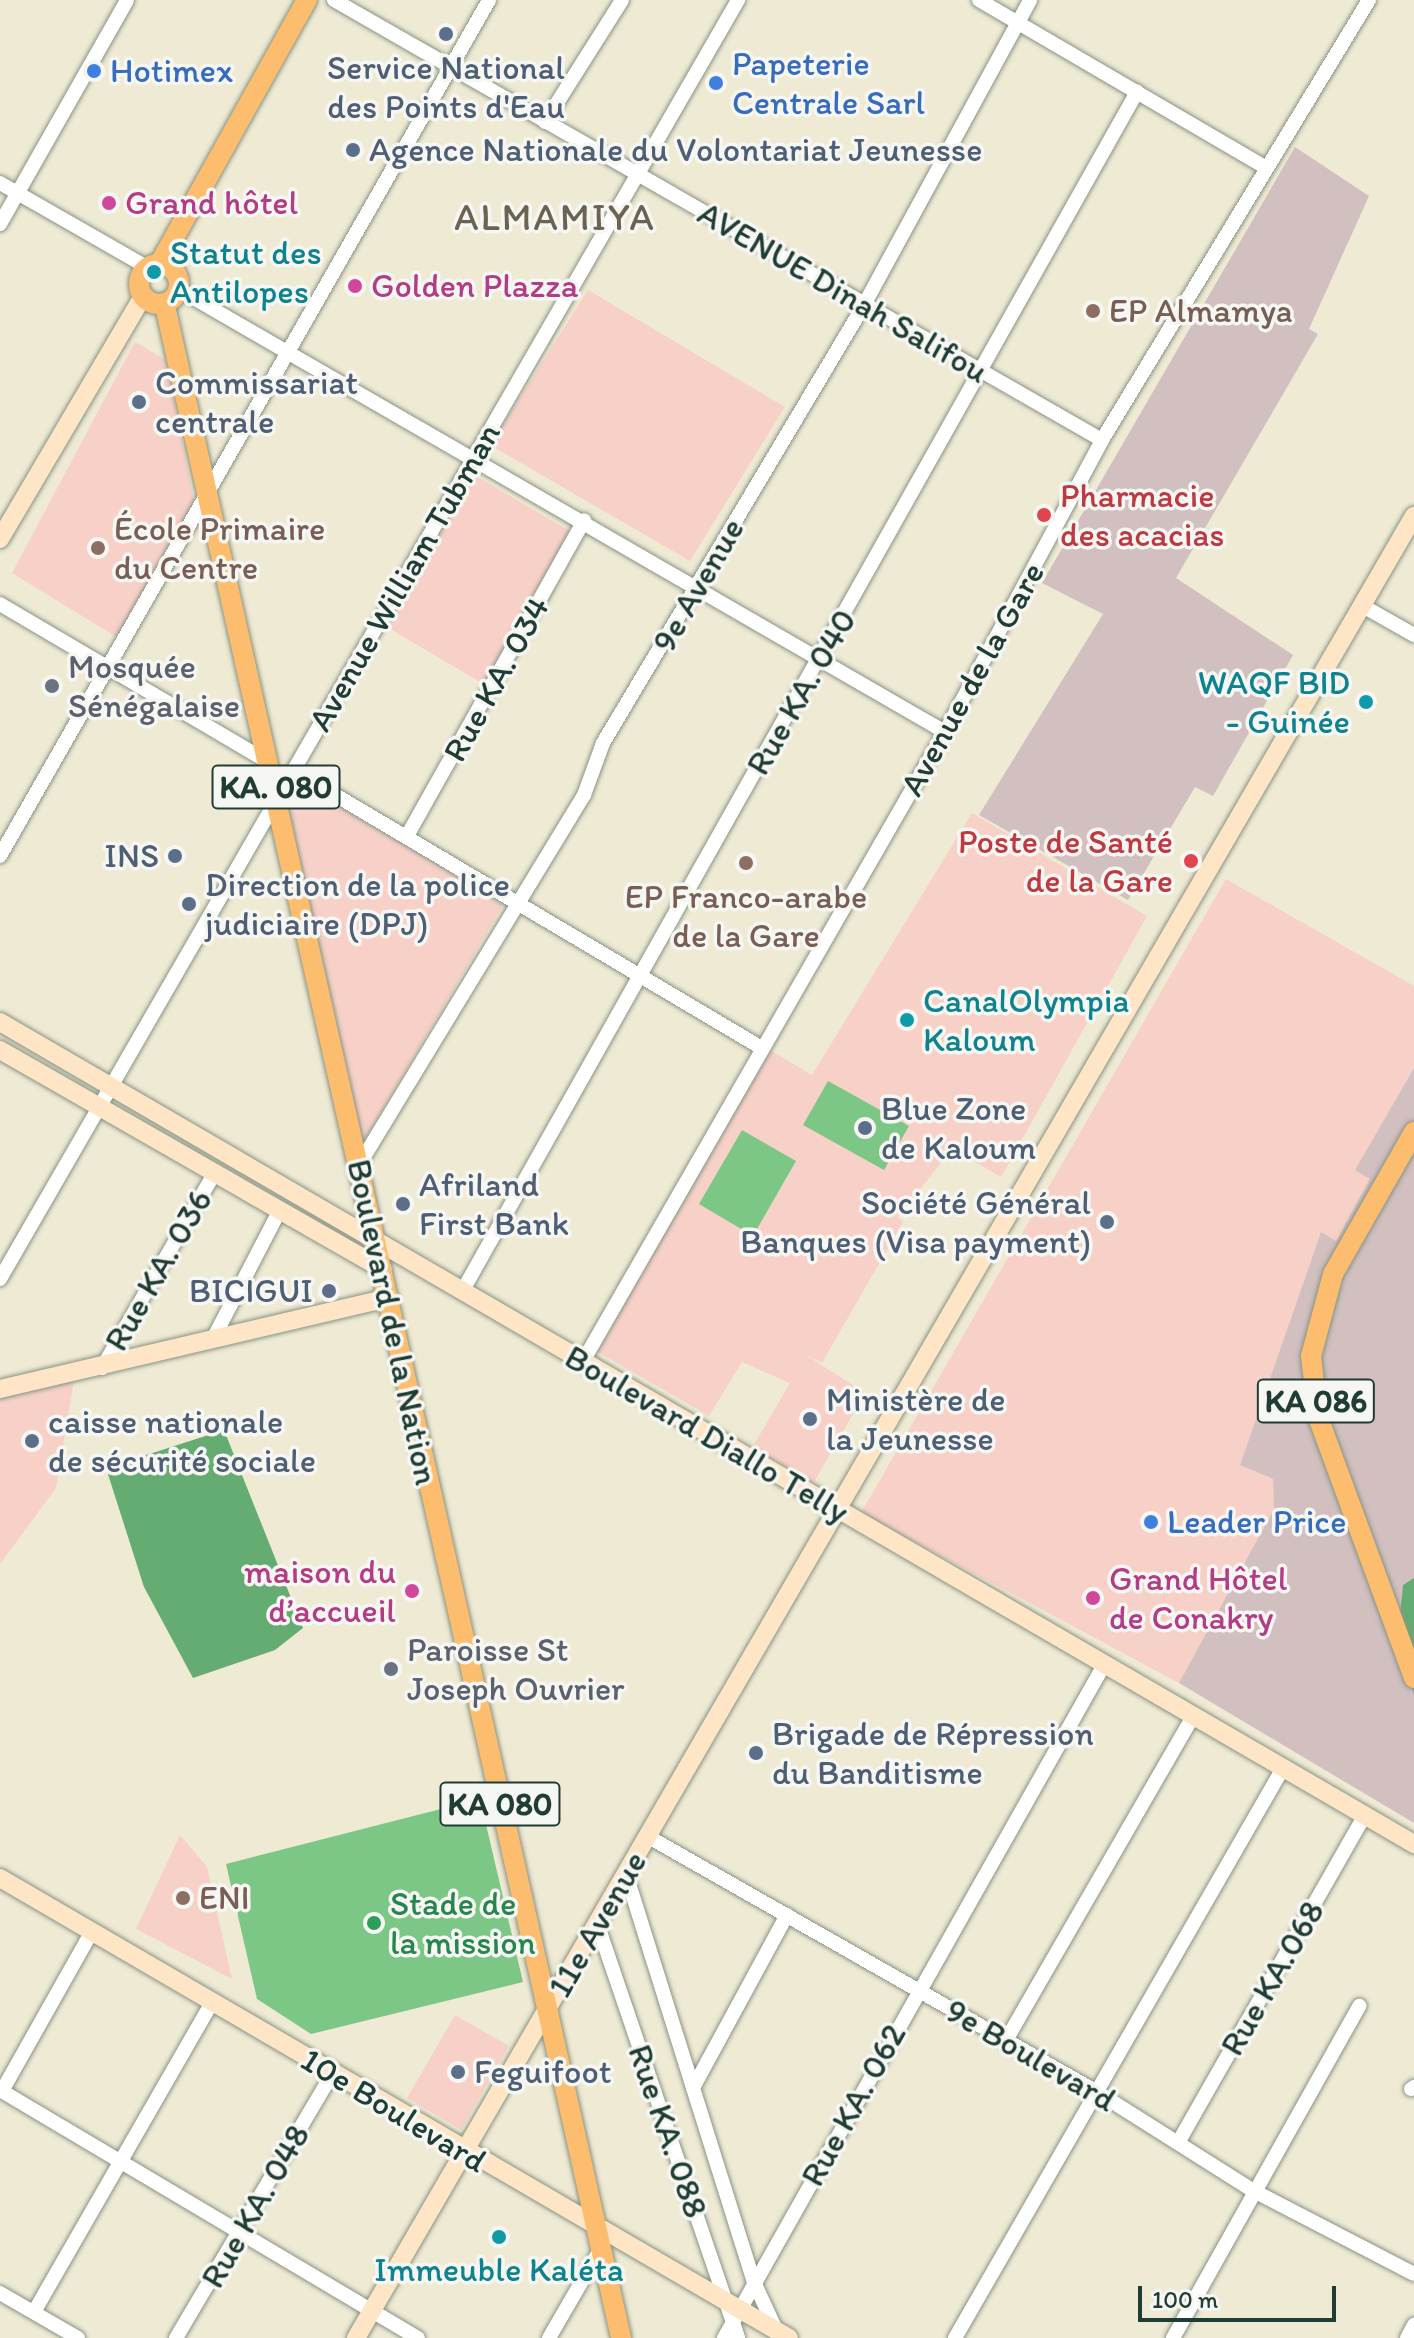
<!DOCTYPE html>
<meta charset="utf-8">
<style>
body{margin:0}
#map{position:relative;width:1414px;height:2338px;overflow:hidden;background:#efead4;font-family:Itim,sans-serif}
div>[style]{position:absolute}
.built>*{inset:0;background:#f7d1c8}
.industrial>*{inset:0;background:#d2bfc0}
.green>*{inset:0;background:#7cc785}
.forest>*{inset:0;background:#65ac72}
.roads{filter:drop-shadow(0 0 2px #879484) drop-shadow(0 0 2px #879484)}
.street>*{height:14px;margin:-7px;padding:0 7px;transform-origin:7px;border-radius:7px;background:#fff}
.secondary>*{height:18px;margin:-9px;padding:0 9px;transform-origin:9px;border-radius:9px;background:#fee5c5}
.primary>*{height:20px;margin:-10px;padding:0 10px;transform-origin:10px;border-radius:10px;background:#fcbd6f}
.primary>.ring{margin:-10px;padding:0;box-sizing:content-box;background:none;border:20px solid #fcbd6f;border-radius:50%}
.dots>*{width:22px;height:22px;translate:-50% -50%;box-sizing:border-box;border:4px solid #f6f6f2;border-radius:50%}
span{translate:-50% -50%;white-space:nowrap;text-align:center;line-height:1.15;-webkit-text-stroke:7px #f6f6f2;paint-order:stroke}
.shield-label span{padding:2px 6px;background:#f6f6f2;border:2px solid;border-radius:6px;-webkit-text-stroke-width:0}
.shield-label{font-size:32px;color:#1f3d34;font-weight:700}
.shop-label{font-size:34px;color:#366cbe}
.left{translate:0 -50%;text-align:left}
.service-label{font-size:34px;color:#4e5e75}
.right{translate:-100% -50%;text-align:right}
.hotel-label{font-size:34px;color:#b23c85}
.culture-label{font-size:34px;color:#0d838f}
.street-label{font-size:34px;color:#1f3d34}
.education-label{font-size:34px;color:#785e54}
.health-label{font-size:34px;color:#be3a42}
.worship-label{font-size:34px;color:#5b616d}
.leisure-label{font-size:34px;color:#27864d}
.quarter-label{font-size:38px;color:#6c6251;letter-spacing:2px}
.scale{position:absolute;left:1138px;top:2286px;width:198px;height:36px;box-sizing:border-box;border:4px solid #1f3d34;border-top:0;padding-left:10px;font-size:24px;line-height:28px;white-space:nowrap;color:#1f3d34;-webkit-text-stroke:6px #f6f6f2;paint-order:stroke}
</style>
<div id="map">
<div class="built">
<div style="clip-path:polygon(588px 290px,785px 407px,690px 561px,490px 445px)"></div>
<div style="clip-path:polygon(135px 342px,166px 360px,195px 507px,118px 638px,12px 573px)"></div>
<div style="clip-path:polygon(474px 475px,570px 531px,485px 685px,385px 626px)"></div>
<div style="clip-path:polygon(295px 774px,503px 905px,362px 1145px,287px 817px)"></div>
<div style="clip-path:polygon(972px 813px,1147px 916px,1001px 1177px,952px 1149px,898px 1217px,903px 1222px,822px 1363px,806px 1355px,865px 1393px,814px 1482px,752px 1448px,790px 1383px,742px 1362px,709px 1416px,596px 1351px,770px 1050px,812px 1075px)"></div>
<div style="clip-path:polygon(1226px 879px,1414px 986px,1414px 1068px,1356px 1169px,1371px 1178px,1336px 1241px,1321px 1233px,1240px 1465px,1273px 1479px,1274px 1509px,1179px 1683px,861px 1513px)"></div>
<div style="clip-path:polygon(75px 1375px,56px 1488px,0 1564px,0 1395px)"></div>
<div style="clip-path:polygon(180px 1835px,207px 1867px,232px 1979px,136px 1929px)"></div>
<div style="clip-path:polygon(455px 2015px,509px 2046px,461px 2130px,407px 2098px)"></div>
</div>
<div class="industrial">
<div style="clip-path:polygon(1295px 147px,1369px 196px,1309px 329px,1318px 334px,1176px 578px,1293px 655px,1213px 796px,1195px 787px,1128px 900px,979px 815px,1103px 614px,1042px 583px)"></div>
<div style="clip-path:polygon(1414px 1068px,1414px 1823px,1179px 1683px,1274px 1509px,1273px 1479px,1240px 1465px,1321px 1232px,1336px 1241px,1370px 1179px,1355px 1170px)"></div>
</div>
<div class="green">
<div style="clip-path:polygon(828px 1081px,909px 1126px,884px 1170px,803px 1125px)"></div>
<div style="clip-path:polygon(742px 1130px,796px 1161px,753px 1236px,699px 1204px)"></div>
<div style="clip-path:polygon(480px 1799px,523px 1982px,311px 2034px,257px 1999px,226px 1864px)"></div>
</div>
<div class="forest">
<div style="clip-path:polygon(224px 1430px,303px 1628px,275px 1650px,193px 1678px,144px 1587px,106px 1468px)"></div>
<div style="clip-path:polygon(1414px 1578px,1414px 1695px,1400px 1616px,1403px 1585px)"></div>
</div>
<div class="roads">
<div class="street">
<div style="left:334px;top:0;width:885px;rotate:29.81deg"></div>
<div style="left:979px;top:0;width:333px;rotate:30.3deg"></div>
<div style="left:545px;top:122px;width:144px;rotate:-57.7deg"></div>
<div style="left:0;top:183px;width:167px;rotate:29.8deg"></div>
<div style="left:0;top:224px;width:257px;rotate:-60.4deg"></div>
<div style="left:178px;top:289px;width:886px;rotate:30.01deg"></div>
<div style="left:0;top:604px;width:311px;rotate:30.5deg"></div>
<div style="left:1363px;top:606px;width:59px;rotate:29.6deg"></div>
<div style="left:293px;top:770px;width:543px;rotate:30.67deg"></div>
<div style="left:407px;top:836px;width:362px;rotate:-60.7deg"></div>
<div style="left:0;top:856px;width:986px;rotate:-60.26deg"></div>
<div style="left:359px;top:1165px;width:433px;rotate:-58.7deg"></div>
<div style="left:584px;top:795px;width:55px;rotate:-69.9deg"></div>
<div style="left:603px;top:743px;width:510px;rotate:-59.21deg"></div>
<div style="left:864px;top:305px;width:347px;rotate:-61.4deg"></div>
<div style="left:0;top:1279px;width:1477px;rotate:-60.01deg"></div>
<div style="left:463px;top:1290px;width:1375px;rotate:-60.64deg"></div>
<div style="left:213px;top:1339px;width:145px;rotate:-62.6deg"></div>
<div style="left:582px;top:1363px;width:728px;rotate:-60.09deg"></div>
<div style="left:945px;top:732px;width:332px;rotate:-61.7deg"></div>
<div style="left:1102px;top:440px;width:515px;rotate:-58.75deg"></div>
<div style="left:102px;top:1368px;width:226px;rotate:-60deg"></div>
<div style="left:647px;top:1836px;width:518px;rotate:29.64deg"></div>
<div style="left:1097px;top:2092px;width:183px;rotate:32.3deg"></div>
<div style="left:1252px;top:2190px;width:182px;rotate:27.4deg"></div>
<div style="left:626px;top:1874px;width:428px;rotate:72.6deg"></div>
<div style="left:754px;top:2282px;width:57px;rotate:65.2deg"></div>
<div style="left:597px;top:1923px;width:438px;rotate:71.2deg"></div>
<div style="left:1005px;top:2042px;width:375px;rotate:-60deg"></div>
<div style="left:693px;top:2088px;width:197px;rotate:-61.5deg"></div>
<div style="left:1411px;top:2089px;width:4px;rotate:-34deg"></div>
<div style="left:0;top:2090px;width:486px;rotate:30.7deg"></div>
<div style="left:2px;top:2091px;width:184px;rotate:-60.6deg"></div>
<div style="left:1179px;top:2141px;width:375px;rotate:-60.3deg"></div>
<div style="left:0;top:2293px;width:90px;rotate:30deg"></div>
<div style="left:34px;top:2312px;width:357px;rotate:-60.1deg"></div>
<div style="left:176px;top:2338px;width:307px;rotate:-59.4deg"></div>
<div style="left:549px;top:2338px;width:108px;rotate:-59.9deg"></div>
<div style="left:724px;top:2338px;width:773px;rotate:-60.55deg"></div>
<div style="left:955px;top:2338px;width:658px;rotate:-60.08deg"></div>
<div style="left:1173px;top:2338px;width:381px;rotate:-60.7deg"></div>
<div style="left:1407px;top:2338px;width:15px;rotate:-62deg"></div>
</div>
<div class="secondary">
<div style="left:0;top:539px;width:283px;rotate:-59.5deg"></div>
<div style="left:0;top:1022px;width:1636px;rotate:30.17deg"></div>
<div style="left:0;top:1050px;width:441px;rotate:29.8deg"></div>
<div style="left:0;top:1389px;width:400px;rotate:-13.2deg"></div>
<div style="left:0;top:1878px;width:913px;rotate:30.24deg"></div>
<div style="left:356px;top:2338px;width:2107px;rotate:-59.86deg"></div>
</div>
<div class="primary">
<div style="left:161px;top:261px;width:299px;rotate:-60.8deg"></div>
<div class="ring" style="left:139px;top:264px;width:20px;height:20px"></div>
<div style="left:165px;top:306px;width:2083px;rotate:77.35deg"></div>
<div style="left:1414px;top:1132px;width:163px;rotate:119.7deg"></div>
<div style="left:1333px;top:1274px;width:85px;rotate:105deg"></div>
<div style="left:1311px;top:1356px;width:61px;rotate:83.5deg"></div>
<div style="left:1318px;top:1417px;width:278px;rotate:69.8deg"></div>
</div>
</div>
<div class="dots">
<div style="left:446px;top:34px;background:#5c6f8a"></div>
<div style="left:94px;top:71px;background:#3f7fe0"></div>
<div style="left:716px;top:83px;background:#3f7fe0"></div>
<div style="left:353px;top:150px;background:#5c6f8a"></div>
<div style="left:109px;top:203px;background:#d1479c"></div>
<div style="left:154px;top:272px;background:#0f9aa8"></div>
<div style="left:355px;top:286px;background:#d1479c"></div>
<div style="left:1093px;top:311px;background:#8d6e63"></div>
<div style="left:139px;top:402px;background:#5c6f8a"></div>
<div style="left:1044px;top:515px;background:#e0444e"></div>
<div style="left:98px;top:548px;background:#8d6e63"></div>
<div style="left:52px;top:686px;background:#6b7280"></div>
<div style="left:1366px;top:702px;background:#0f9aa8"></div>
<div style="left:175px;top:856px;background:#5c6f8a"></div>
<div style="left:1191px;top:861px;background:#e0444e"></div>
<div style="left:746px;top:863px;background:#8d6e63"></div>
<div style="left:189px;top:904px;background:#5c6f8a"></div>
<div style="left:907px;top:1020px;background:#0f9aa8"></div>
<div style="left:865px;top:1128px;background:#5c6f8a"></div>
<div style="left:403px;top:1204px;background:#5c6f8a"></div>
<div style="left:1107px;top:1222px;background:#5c6f8a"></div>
<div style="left:329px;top:1291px;background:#5c6f8a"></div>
<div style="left:810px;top:1419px;background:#5c6f8a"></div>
<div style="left:32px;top:1441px;background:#5c6f8a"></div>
<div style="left:1151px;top:1522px;background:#3f7fe0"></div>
<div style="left:412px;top:1591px;background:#d1479c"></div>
<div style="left:1093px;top:1598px;background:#d1479c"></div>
<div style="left:391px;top:1669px;background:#6b7280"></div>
<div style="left:756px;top:1753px;background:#5c6f8a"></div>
<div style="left:183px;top:1898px;background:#8d6e63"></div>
<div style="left:374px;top:1923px;background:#2e9e5b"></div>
<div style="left:458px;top:2072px;background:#5c6f8a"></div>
<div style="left:499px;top:2237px;background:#0f9aa8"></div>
</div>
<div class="shield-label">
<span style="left:276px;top:787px">KA. 080</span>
<span style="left:1316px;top:1401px">KA 086</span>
<span style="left:500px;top:1804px">KA 080</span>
</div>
<div class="shop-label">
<span class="left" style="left:732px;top:83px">Papeterie<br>Centrale Sarl</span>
<span class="left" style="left:110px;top:71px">Hotimex</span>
<span class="left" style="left:1167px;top:1522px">Leader Price</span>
</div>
<div class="service-label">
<span style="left:446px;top:87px">Service National<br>des Points d'Eau</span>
<span class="left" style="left:369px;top:150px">Agence Nationale du Volontariat Jeunesse</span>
<span class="left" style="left:155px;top:402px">Commissariat<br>centrale</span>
<span class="right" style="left:159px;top:856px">INS</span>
<span class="left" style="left:205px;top:904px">Direction de la police<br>judiciaire (DPJ)</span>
<span class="left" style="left:881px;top:1128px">Blue Zone<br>de Kaloum</span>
<span class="left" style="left:419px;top:1204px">Afriland<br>First Bank</span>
<span class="right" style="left:1091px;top:1222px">Société Général<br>Banques (Visa payment)</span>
<span class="right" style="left:313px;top:1291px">BICIGUI</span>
<span class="left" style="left:826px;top:1419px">Ministère de<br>la Jeunesse</span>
<span class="left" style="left:48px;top:1441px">caisse nationale<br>de sécurité sociale</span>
<span class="left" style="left:772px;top:1753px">Brigade de Répression<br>du Banditisme</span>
<span class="left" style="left:474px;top:2072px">Feguifoot</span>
</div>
<div class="hotel-label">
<span class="left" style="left:125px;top:203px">Grand hôtel</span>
<span class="left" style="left:371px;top:286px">Golden Plazza</span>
<span class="right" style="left:396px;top:1591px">maison du<br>d’accueil</span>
<span class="left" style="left:1109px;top:1598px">Grand Hôtel<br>de Conakry</span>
</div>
<div class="culture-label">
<span class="left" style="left:170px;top:272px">Statut des<br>Antilopes</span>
<span class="right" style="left:1350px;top:702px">WAQF BID<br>- Guinée</span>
<span class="left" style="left:923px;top:1020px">CanalOlympia<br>Kaloum</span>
<span style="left:499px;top:2270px">Immeuble Kaléta</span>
</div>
<div class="street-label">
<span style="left:843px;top:292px;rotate:30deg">AVENUE Dinah Salifou</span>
<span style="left:404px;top:577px;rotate:-60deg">Avenue William Tubman</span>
<span style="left:698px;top:585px;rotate:-60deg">9e Avenue</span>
<span style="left:496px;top:679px;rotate:-61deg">Rue KA. 034</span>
<span style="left:972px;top:679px;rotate:-61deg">Avenue de la Gare</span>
<span style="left:801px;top:692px;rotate:-60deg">Rue KA. 040</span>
<span style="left:158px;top:1270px;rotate:-60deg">Rue KA. 036</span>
<span style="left:393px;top:1322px;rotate:78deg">Boulevard de la Nation</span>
<span style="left:707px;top:1434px;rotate:30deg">Boulevard Diallo Telly</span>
<span style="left:597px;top:1924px;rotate:-60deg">11e Avenue</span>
<span style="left:1272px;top:1978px;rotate:-60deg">Rue KA.068</span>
<span style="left:1031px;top:2055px;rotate:30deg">9e Boulevard</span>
<span style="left:853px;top:2105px;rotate:-61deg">Rue KA. 062</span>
<span style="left:394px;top:2110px;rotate:31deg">10e Boulevard</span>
<span style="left:668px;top:2131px;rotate:71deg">Rue KA. 088</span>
<span style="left:255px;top:2206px;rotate:-60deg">Rue KA. 048</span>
</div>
<div class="education-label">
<span class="left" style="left:1109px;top:311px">EP Almamya</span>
<span class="left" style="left:114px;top:548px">École Primaire<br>du Centre</span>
<span style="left:746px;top:916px">EP Franco-arabe<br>de la Gare</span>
<span class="left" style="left:199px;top:1898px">ENI</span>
</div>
<div class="health-label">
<span class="left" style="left:1060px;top:515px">Pharmacie<br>des acacias</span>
<span class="right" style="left:1173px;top:861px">Poste de Santé<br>de la Gare</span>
</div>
<div class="worship-label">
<span class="left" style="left:68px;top:686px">Mosquée<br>Sénégalaise</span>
<span class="left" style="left:407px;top:1669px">Paroisse St<br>Joseph Ouvrier</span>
</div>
<div class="leisure-label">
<span class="left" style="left:390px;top:1923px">Stade de<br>la mission</span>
</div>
<div class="quarter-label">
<span style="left:555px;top:218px">ALMAMIYA</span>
</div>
<div class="scale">100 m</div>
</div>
